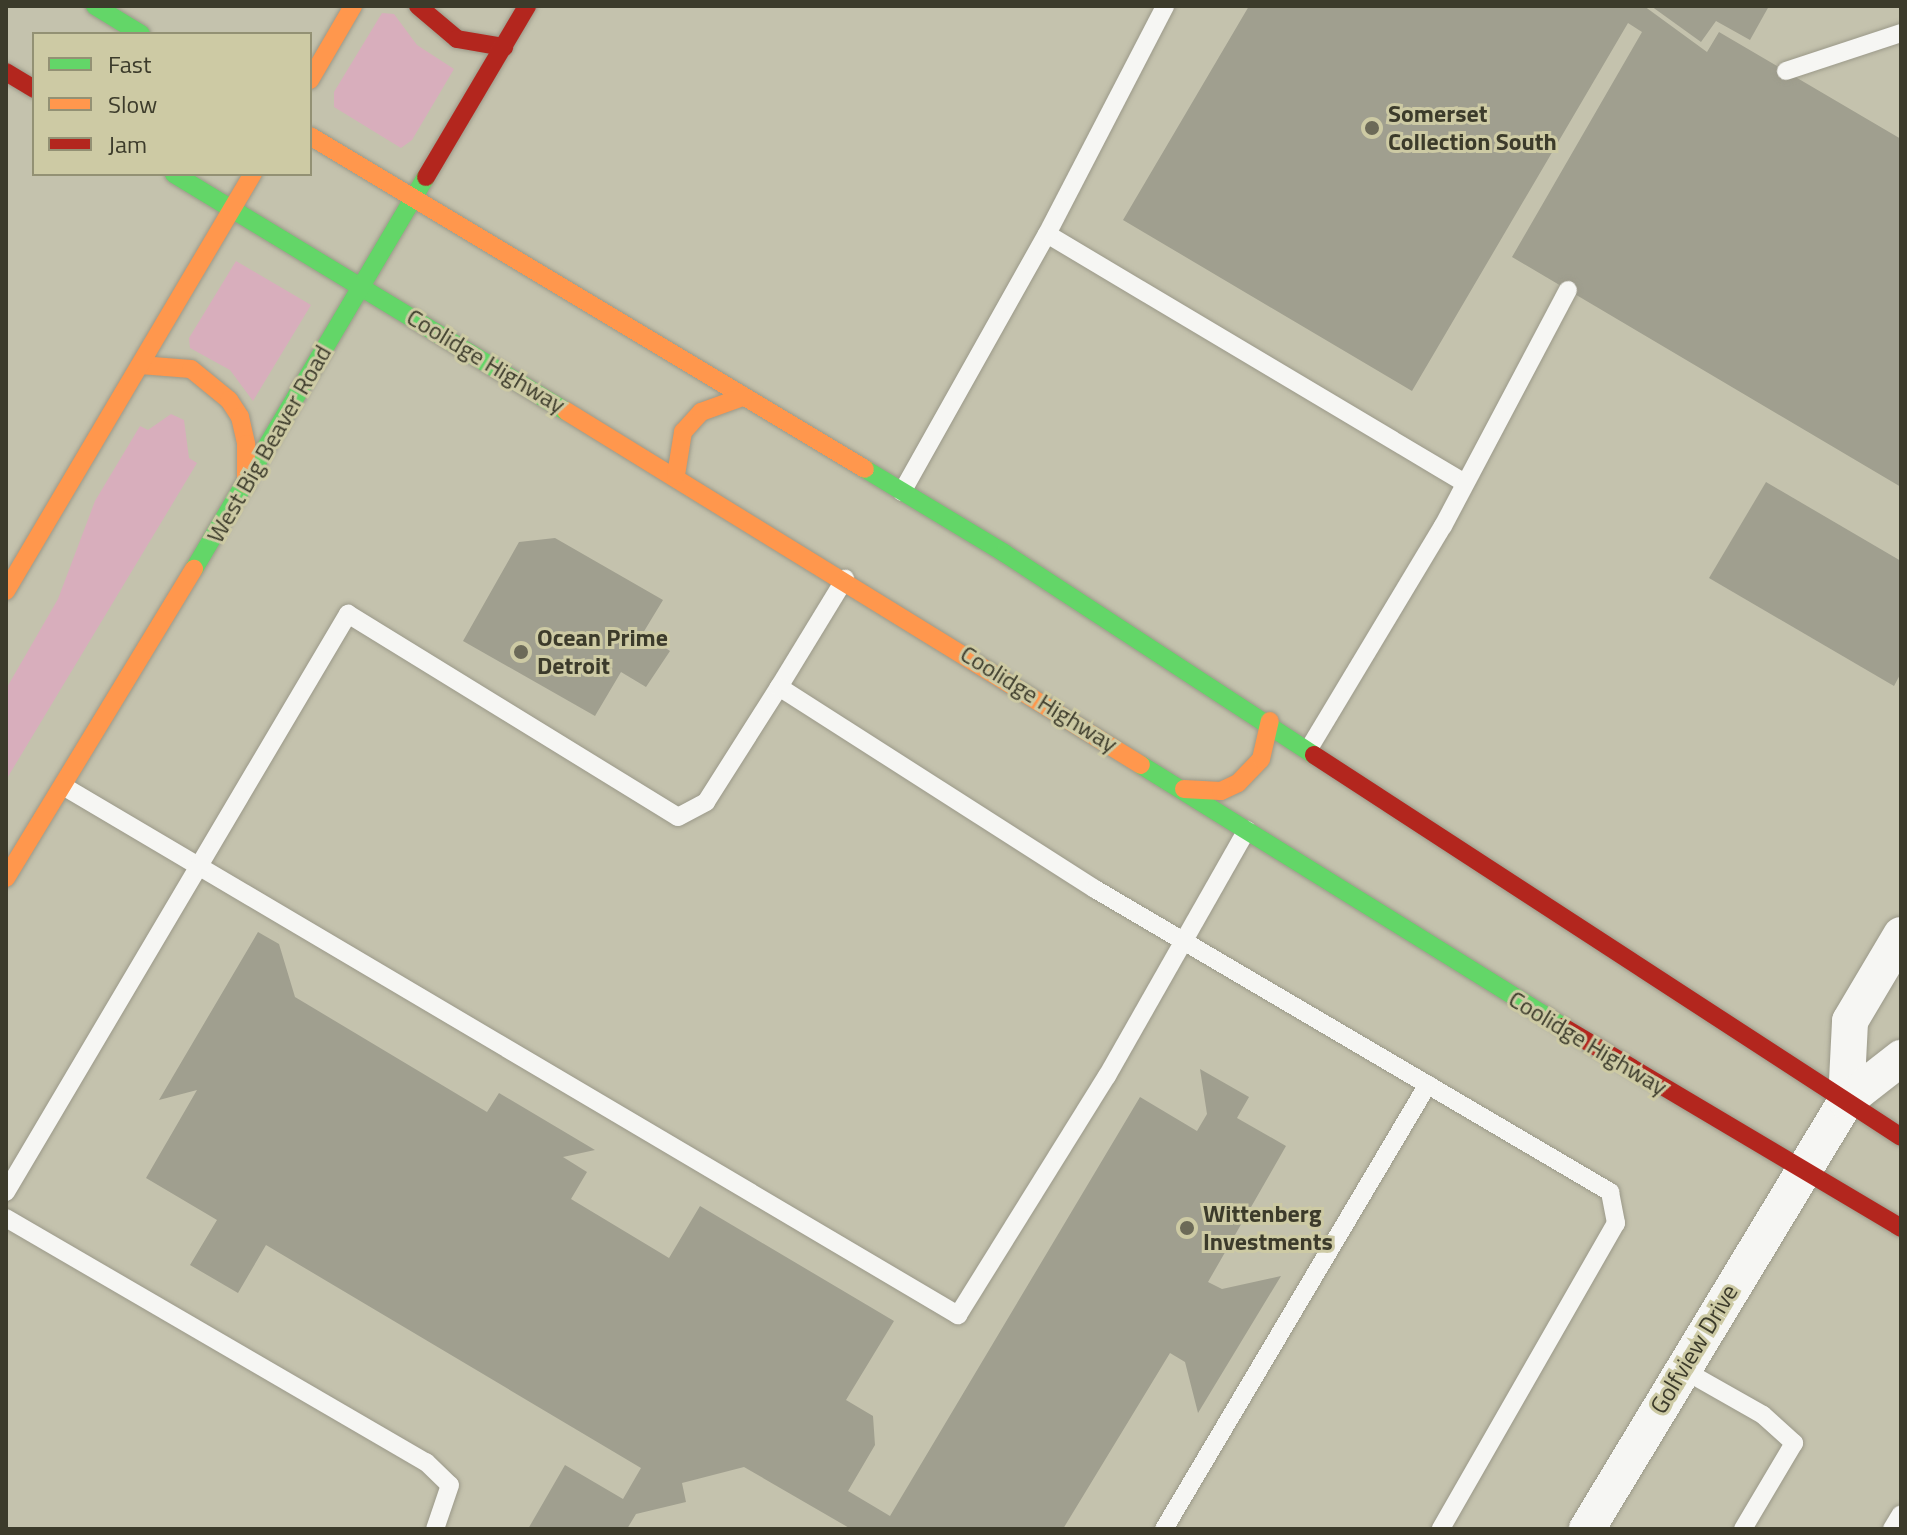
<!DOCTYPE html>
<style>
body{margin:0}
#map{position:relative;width:1907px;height:1535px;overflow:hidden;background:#c4c2ad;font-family:"Titillium Web",sans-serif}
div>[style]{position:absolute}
.green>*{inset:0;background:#d8aebc}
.building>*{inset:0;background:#a09f8f}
.roads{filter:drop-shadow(0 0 2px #9b9989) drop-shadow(0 0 2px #9b9989)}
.lane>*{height:18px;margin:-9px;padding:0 9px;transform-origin:9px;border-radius:9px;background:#f6f6f3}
.street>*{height:36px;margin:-18px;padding:0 18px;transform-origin:18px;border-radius:18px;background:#f6f6f3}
.fast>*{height:18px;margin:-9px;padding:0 9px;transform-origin:9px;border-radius:9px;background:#63d668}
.slow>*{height:18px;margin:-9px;padding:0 9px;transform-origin:9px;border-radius:9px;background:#ff974d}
.jam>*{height:18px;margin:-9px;padding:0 9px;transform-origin:9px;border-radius:9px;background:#b3261e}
.dots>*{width:22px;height:22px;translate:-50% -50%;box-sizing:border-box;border:4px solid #cdcaa4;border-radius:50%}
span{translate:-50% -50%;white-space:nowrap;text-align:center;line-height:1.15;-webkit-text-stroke:6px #cdcaa4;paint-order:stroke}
.poi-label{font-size:24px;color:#3c3b2b;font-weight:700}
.left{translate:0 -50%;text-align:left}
.street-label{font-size:24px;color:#3c3b2b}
.frame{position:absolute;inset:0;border:8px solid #3c3b2b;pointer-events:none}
.legend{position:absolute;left:32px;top:32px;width:280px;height:144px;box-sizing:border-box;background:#cdcaa4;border:2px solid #939174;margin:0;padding:10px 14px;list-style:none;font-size:24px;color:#3c3b2b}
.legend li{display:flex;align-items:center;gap:16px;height:40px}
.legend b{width:40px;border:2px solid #939174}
</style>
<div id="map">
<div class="green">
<div style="clip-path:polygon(382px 13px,394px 14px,417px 45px,454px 69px,412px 140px,401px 148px,334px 107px,334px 92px)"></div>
<div style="clip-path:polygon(236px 261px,311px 305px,253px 401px,230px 370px,190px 348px,189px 338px)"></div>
<div style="clip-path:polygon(171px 414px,184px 420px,189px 458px,197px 463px,6px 780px,6px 689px,58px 599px,95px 501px,140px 426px,148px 430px)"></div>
</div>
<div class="building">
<div style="clip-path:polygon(1249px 6px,1644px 6px,1707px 52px,1719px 32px,1901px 139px,1901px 487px,1512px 257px,1642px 32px,1628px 23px,1412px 391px,1123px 220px)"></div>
<div style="clip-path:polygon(1651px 6px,1769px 6px,1750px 40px,1716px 21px,1701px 42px)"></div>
<div style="clip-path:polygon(1766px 482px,1901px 561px,1901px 673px,1894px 686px,1709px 578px)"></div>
<div style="clip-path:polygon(555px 538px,663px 600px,643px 633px,670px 651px,646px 687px,621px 672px,595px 716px,463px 641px,519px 542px)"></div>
<div style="clip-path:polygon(258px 932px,279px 944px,295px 997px,487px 1112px,499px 1093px,595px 1150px,563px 1157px,587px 1172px,571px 1199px,669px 1258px,700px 1206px,894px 1321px,846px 1400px,873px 1416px,875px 1445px,848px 1491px,890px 1516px,1140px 1097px,1197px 1131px,1207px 1114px,1200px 1069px,1249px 1097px,1237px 1118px,1286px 1146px,1208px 1282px,1222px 1289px,1281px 1276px,1198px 1413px,1185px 1362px,1170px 1353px,1063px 1529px,851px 1529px,744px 1467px,682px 1483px,686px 1502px,636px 1514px,627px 1529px,528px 1529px,565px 1465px,623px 1499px,641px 1468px,266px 1245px,238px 1293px,190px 1265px,217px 1220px,146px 1178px,197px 1090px,159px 1100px)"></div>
</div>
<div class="roads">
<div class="lane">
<div style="left:1786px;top:71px;width:121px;rotate:-18.3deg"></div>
<div style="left:1047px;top:234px;width:486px;rotate:30.8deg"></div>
<div style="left:902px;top:492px;width:296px;rotate:-60.7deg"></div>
<div style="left:1047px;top:234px;width:257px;rotate:-62.6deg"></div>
<div style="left:779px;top:687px;width:127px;rotate:-58.6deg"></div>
<div style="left:1310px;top:747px;width:258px;rotate:-59deg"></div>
<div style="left:1443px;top:526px;width:267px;rotate:-62.1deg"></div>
<div style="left:63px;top:786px;width:1040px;rotate:30.59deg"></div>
<div style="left:958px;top:1315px;width:282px;rotate:-58.1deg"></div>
<div style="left:1107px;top:1076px;width:283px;rotate:-60.4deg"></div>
<div style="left:6px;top:1192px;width:672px;rotate:-59.39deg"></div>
<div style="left:348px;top:614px;width:387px;rotate:31.6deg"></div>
<div style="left:678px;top:817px;width:32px;rotate:-28deg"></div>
<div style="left:706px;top:802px;width:136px;rotate:-57.6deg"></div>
<div style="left:779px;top:687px;width:375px;rotate:32.6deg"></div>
<div style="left:1095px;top:889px;width:598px;rotate:30.47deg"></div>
<div style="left:1610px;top:1192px;width:32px;rotate:79deg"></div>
<div style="left:1616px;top:1223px;width:353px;rotate:119.8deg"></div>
<div style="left:6px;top:1218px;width:486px;rotate:30.2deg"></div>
<div style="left:426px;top:1462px;width:33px;rotate:44deg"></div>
<div style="left:450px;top:1485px;width:46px;rotate:108.8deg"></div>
<div style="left:1682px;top:1369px;width:93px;rotate:29.6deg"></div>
<div style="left:1763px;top:1415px;width:42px;rotate:42.1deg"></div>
<div style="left:1794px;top:1443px;width:100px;rotate:120.7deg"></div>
<div style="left:1164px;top:1529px;width:517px;rotate:-59.32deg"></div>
<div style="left:1892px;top:1529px;width:17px;rotate:-59deg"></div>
</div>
<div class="street">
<div style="left:1846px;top:1101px;width:80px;rotate:-87.1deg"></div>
<div style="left:1850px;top:1021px;width:100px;rotate:-59.3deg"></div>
<div style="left:1587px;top:1529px;width:500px;rotate:-58.82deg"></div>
<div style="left:1846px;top:1101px;width:70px;rotate:-38deg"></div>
</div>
<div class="fast">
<div style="left:95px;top:6px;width:54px;rotate:31.3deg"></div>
<div style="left:174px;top:174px;width:458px;rotate:31.2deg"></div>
<div style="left:865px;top:469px;width:162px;rotate:31.1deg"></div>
<div style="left:1004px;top:553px;width:370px;rotate:33.1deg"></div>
<div style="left:194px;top:569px;width:456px;rotate:-59.4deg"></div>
<div style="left:1141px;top:765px;width:497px;rotate:31.8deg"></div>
</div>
<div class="slow">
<div style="left:310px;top:80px;width:86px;rotate:-59.8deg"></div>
<div style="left:310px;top:136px;width:647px;rotate:30.96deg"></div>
<div style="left:140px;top:365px;width:51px;rotate:4.5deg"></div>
<div style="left:191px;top:369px;width:49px;rotate:39.2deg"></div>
<div style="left:229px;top:400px;width:20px;rotate:57deg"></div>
<div style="left:240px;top:417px;width:28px;rotate:77deg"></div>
<div style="left:246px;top:444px;width:40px;rotate:90deg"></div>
<div style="left:566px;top:411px;width:675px;rotate:31.62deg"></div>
<div style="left:676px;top:475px;width:44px;rotate:-80.8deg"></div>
<div style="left:683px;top:432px;width:27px;rotate:-48deg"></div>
<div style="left:701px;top:412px;width:45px;rotate:-19.7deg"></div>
<div style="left:6px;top:591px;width:485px;rotate:-59.4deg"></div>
<div style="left:1184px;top:789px;width:37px;rotate:3deg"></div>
<div style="left:1221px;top:791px;width:19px;rotate:-25deg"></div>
<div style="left:1238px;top:783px;width:33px;rotate:-46deg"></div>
<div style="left:1261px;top:759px;width:39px;rotate:-77deg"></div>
<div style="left:6px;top:878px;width:362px;rotate:-58.7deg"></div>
</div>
<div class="jam">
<div style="left:418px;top:6px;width:51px;rotate:40.2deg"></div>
<div style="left:457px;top:39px;width:48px;rotate:9.7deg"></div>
<div style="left:6px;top:72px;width:33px;rotate:31deg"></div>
<div style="left:426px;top:177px;width:199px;rotate:-59.4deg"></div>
<div style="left:1314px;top:755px;width:700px;rotate:33.05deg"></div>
<div style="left:1563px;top:1027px;width:393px;rotate:30.7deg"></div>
</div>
</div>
<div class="dots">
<div style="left:1372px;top:128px;background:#6c6a58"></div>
<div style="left:521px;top:652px;background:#6c6a58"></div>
<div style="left:1187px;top:1228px;background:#6c6a58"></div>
</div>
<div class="poi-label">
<span class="left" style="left:1388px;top:128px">Somerset<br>Collection South</span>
<span class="left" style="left:537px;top:652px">Ocean Prime<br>Detroit</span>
<span class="left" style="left:1203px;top:1228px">Wittenberg<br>Investments</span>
</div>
<div class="street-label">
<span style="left:486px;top:361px;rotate:31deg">Coolidge Highway</span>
<span style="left:269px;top:444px;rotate:-60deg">West Big Beaver Road</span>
<span style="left:1039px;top:699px;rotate:32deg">Coolidge Highway</span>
<span style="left:1588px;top:1043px;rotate:31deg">Coolidge Highway</span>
<span style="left:1694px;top:1349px;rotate:-59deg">Golfview Drive</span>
</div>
<div class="frame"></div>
<ul class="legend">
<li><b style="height:10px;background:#63d668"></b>Fast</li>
<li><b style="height:10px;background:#ff974d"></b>Slow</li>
<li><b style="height:10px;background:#b3261e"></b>Jam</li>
</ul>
</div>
